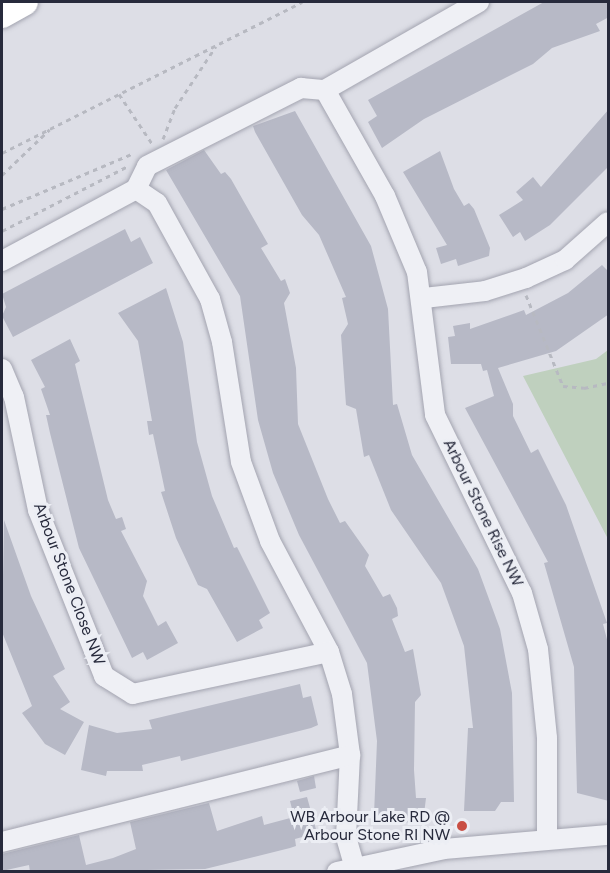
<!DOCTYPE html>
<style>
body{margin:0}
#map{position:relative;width:610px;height:873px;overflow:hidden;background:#dddee6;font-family:Figtree,sans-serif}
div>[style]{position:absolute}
.green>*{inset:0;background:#bfd0be}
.building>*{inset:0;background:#b7b9c6}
.path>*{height:3px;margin-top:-1.5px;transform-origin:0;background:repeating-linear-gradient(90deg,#b7b9c1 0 4.5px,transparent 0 9px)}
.roads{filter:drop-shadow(0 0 2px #a3a4b0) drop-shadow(0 0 2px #a3a4b0)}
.minor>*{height:20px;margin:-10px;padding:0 10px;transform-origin:10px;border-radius:10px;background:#eff0f5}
.highway>*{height:28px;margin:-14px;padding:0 14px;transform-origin:14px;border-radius:14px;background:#fff}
.dots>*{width:16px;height:16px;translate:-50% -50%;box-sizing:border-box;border:3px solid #eceef4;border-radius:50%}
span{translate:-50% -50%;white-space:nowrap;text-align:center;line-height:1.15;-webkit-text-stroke:6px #eceef4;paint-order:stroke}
.street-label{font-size:16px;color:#272a3c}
.poi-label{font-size:16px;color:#272a3c}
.right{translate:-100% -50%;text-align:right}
.frame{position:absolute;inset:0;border:3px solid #272a3c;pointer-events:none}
</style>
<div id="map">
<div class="green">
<div style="clip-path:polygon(608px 350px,608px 539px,523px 376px,596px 359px)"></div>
</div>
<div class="building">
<div style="clip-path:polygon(544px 2px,609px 2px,609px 17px,596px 24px,600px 31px,552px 48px,533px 64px,424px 119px,382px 148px,368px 122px,377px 116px,368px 100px)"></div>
<div style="clip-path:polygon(609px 109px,609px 166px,550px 225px,525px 241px,520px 232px,513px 237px,499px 215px,523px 200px,516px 192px,533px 177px,541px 187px)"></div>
<div style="clip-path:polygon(295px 111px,371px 246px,388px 309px,393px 405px,397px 404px,412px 455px,478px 569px,500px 629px,512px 693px,514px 802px,501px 802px,495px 811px,464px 811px,468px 728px,473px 728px,464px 646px,441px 583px,391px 510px,369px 455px,364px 457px,356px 409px,346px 405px,341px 335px,348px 324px,342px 298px,346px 297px,319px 235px,302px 215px,255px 132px,253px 126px)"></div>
<div style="clip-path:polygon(204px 150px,221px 174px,225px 172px,231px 179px,268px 244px,261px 248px,281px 281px,285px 279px,290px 293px,284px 303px,296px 368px,298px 424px,328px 499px,340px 523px,345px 521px,369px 555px,365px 566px,383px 597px,390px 594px,397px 608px,398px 616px,392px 619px,405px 652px,413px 649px,421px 695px,415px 702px,414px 770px,416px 798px,426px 798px,423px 822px,391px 823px,374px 815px,377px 741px,367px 663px,299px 535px,273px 473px,258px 420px,240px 296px,166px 170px)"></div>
<div style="clip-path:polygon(440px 151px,454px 189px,464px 206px,469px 203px,474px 209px,490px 248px,489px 256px,458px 266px,456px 259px,441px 264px,436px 248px,447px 245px,403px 172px)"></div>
<div style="clip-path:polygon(125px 229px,131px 242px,140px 237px,153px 263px,13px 337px,2px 316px,6px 307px,2px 294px)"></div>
<div style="clip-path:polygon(602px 265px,609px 272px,609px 314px,556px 351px,498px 368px,513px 404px,513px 416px,531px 453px,538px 449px,566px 505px,607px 623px,603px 624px,609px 647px,609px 801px,577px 793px,574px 667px,544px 563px,548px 562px,465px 408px,494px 396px,487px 370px,483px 371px,481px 364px,451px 364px,448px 337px,455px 336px,453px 326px,470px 323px,470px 329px,524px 310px,526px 315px,568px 293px)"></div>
<div style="clip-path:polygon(166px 288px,183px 342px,197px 442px,212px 496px,234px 548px,237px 547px,270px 613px,259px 620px,263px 628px,237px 642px,207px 589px,198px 585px,176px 538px,161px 492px,165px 491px,153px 434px,149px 435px,147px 421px,152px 421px,138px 341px,118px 313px)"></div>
<div style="clip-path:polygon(70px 339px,80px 361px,75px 364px,108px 500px,116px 519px,122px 517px,126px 529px,121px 531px,147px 581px,143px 596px,158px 626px,166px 621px,178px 643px,147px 660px,143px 652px,132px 658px,79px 548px,50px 433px,46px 415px,50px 415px,41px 389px,45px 387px,31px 360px)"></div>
<div style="clip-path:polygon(4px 520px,31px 596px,65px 669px,53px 676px,70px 702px,60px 709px,84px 722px,65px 755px,45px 744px,22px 713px,32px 706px,2px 632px)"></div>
<div style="clip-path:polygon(300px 684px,303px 698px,311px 696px,318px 725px,311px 728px,181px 761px,180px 756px,142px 765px,143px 771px,107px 771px,106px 776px,81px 770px,89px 725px,117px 733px,152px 729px,149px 720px)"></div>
<div style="clip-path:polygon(314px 776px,316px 788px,300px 792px,297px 781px)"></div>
<div style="clip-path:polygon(307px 797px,317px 833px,295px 839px,296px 846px,290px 848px,205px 869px,30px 872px,29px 865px,2px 871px,2px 854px,79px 835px,86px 865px,113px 858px,136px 849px,130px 822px,209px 803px,217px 831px,262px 816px,264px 825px,294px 817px,290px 801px)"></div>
</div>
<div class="path">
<div style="left:119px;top:94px;width:61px;rotate:56.3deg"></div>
<div style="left:163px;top:139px;width:33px;rotate:-69deg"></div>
<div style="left:175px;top:108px;width:74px;rotate:-56.5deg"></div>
<div style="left:2px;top:153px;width:336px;rotate:-26.7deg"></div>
<div style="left:2px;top:175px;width:66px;rotate:-43.8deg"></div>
<div style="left:2px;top:209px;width:143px;rotate:-23deg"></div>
<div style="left:2px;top:231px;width:142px;rotate:-27.3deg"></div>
<div style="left:526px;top:295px;width:98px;rotate:67.9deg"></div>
<div style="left:563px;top:386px;width:21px;rotate:5deg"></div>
<div style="left:584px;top:388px;width:25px;rotate:-12deg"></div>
</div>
<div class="roads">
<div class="minor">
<div style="left:479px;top:2px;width:177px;rotate:150.3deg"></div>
<div style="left:325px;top:90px;width:122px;rotate:60.5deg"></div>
<div style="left:385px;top:196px;width:82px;rotate:67.2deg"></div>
<div style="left:417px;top:272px;width:144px;rotate:82.8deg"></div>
<div style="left:435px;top:415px;width:198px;rotate:64deg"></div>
<div style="left:522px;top:593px;width:58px;rotate:74.1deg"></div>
<div style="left:538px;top:649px;width:89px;rotate:84.2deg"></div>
<div style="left:547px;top:738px;width:98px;rotate:90deg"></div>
<div style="left:136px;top:189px;width:25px;rotate:-64deg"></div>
<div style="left:147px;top:166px;width:173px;rotate:-26.9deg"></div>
<div style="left:301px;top:88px;width:24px;rotate:5deg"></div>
<div style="left:2px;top:261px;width:152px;rotate:-28.2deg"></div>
<div style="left:136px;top:189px;width:25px;rotate:34deg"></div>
<div style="left:157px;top:203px;width:110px;rotate:61.1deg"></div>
<div style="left:210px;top:299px;width:45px;rotate:74.4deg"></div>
<div style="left:222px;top:342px;width:121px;rotate:81deg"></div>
<div style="left:241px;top:462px;width:84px;rotate:69.8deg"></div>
<div style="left:270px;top:541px;width:126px;rotate:62deg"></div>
<div style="left:329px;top:652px;width:44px;rotate:72.8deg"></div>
<div style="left:342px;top:694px;width:62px;rotate:82.5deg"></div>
<div style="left:350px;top:755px;width:82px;rotate:92.8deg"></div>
<div style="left:346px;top:837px;width:36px;rotate:74deg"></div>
<div style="left:424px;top:298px;width:61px;rotate:-6.5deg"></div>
<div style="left:485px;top:291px;width:43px;rotate:-17.6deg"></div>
<div style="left:526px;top:278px;width:43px;rotate:-24.8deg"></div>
<div style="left:565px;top:260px;width:57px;rotate:-41.5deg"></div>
<div style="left:2px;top:369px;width:30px;rotate:67deg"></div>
<div style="left:14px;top:397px;width:116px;rotate:78deg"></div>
<div style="left:38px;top:510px;width:179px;rotate:68.3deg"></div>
<div style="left:104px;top:676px;width:34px;rotate:32deg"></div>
<div style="left:133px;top:694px;width:200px;rotate:-12.1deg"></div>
<div style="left:2px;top:842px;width:359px;rotate:-14deg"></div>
<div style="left:337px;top:872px;width:109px;rotate:-12.1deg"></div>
<div style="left:444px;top:849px;width:165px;rotate:-4.9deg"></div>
</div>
<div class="highway">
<div style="left:2px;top:14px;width:25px;rotate:-29deg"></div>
</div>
</div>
<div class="dots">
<div style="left:462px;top:826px;background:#c94f44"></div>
</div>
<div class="street-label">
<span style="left:483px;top:513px;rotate:64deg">Arbour Stone Rise NW</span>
<span style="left:69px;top:584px;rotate:69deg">Arbour Stone Close NW</span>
</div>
<div class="poi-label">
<span class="right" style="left:450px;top:826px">WB Arbour Lake RD @<br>Arbour Stone RI NW</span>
</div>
<div class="frame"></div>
</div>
